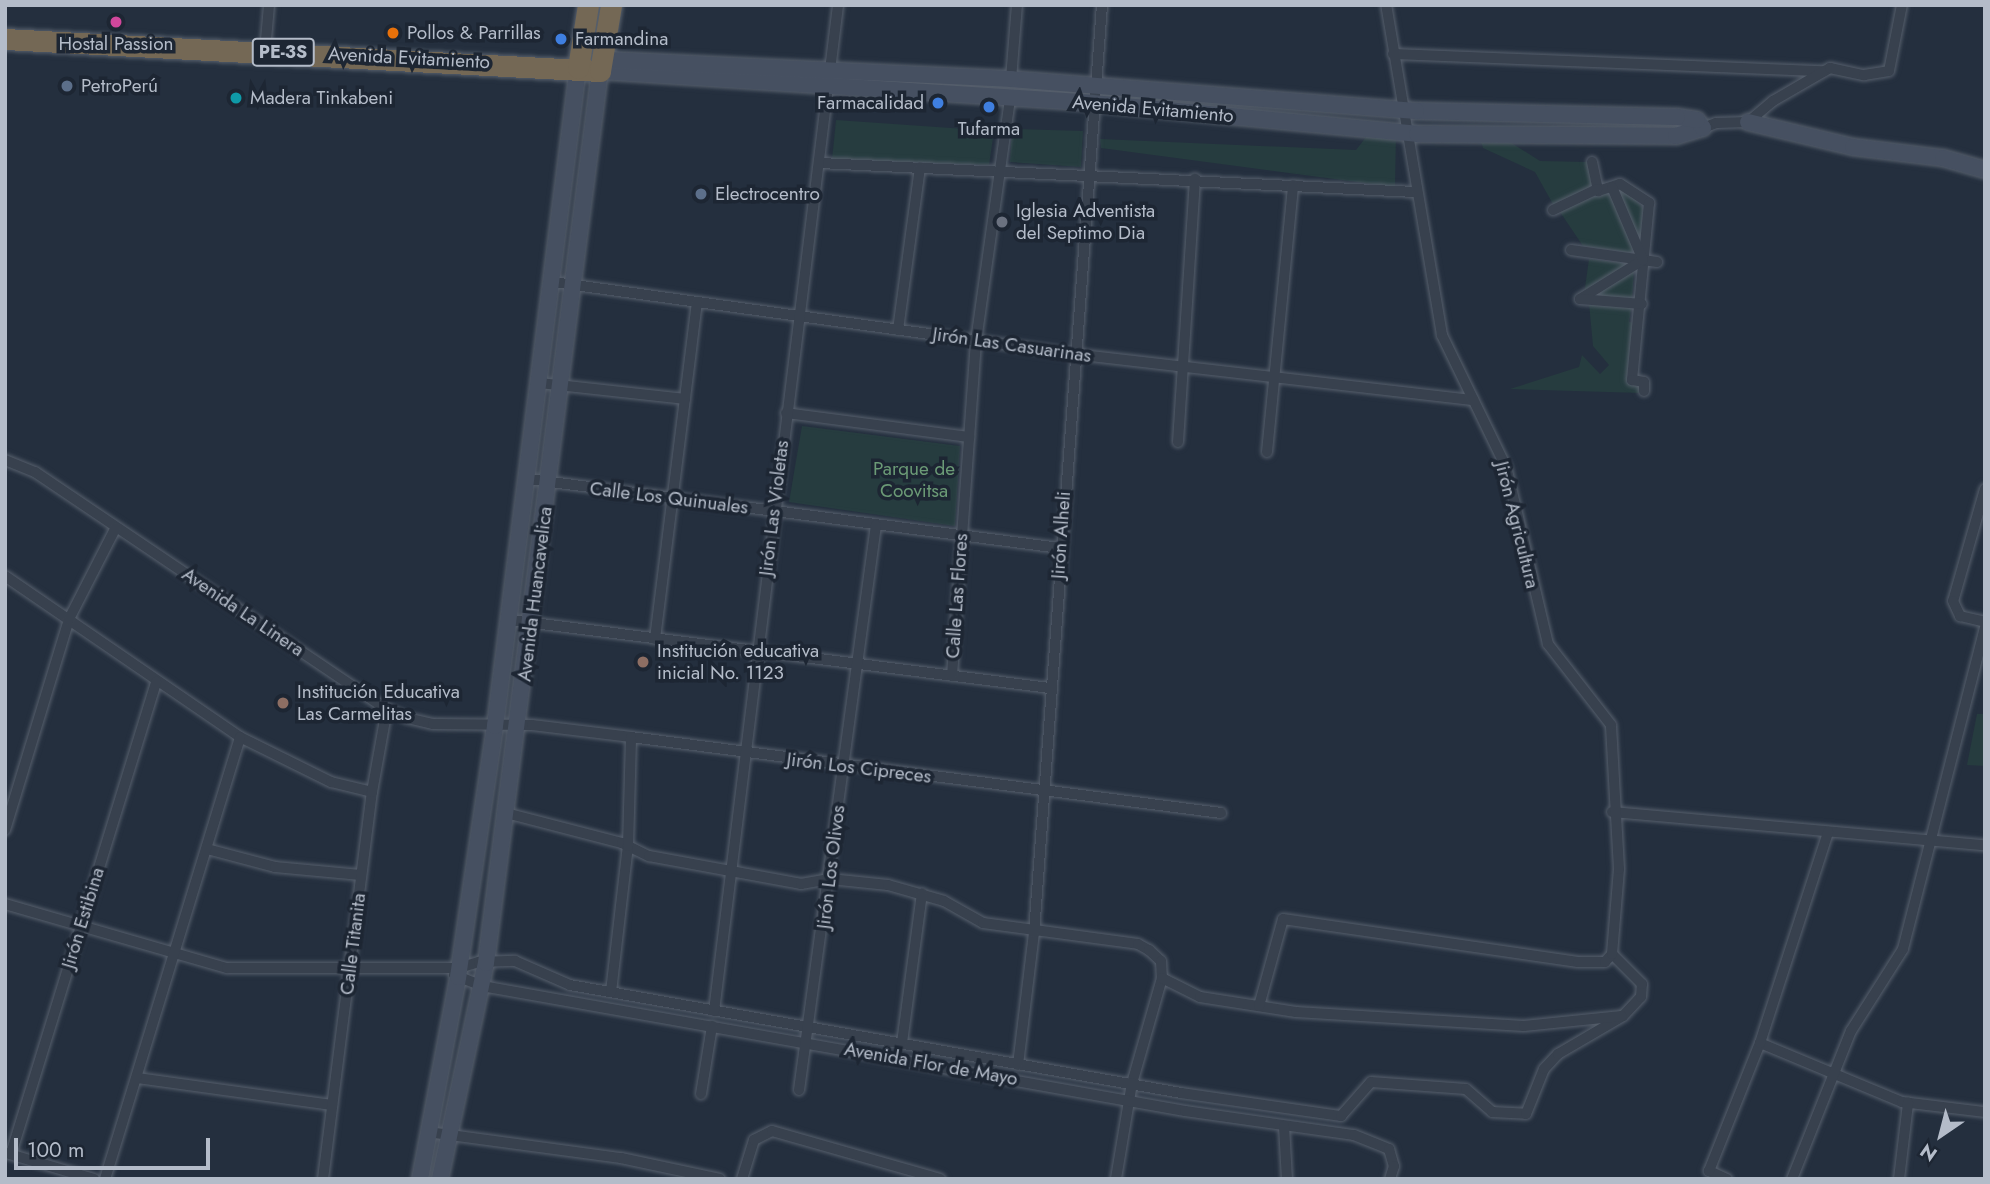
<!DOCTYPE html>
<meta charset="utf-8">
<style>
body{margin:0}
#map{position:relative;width:1990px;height:1184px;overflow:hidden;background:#242f3e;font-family:Jost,sans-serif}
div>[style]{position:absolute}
.green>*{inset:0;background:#263c3f}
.roads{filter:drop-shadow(0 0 2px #565f6c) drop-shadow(0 0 2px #565f6c)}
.street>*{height:10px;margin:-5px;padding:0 5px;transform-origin:5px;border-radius:5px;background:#38414e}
.secondary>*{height:16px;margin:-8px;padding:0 8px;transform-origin:8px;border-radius:8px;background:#465061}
.highway>*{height:21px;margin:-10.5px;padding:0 10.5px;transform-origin:10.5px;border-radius:10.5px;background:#746855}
.dots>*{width:19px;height:19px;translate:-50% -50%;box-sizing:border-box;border:4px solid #1d2633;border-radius:50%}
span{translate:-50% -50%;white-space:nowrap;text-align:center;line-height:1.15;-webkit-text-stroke:7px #1d2633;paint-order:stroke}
.shield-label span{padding:2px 5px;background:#1d2633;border:2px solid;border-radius:5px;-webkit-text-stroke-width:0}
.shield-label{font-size:18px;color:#b4bcc9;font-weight:700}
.poi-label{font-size:19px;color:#b4bcc9}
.left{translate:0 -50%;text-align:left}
.right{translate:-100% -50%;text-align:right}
.street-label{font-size:19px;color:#b4bcc9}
.park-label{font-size:19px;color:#6b9a76}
.frame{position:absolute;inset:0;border:7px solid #b4bcc9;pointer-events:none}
.north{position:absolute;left:1906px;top:1100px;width:70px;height:70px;-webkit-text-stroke:5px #1d2633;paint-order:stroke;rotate:215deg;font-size:19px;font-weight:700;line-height:28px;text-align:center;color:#b4bcc9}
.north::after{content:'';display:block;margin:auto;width:24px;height:32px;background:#b4bcc9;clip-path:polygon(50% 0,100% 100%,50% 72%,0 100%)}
.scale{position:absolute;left:14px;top:1138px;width:196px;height:32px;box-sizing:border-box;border:4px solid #b4bcc9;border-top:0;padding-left:9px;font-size:21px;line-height:24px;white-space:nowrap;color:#b4bcc9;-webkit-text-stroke:5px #1d2633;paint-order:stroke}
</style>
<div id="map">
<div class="green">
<div style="clip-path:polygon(836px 120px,994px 131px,989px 165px,832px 159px)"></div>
<div style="clip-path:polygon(1012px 129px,1083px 131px,1081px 167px,1010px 162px)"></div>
<div style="clip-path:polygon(1370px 132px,1396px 133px,1395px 187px,1101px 148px,1100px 139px,1356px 150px)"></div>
<div style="clip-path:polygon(1481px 141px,1510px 142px,1540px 161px,1588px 162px,1592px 189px,1554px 206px,1535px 172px,1483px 148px)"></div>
<div style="clip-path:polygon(1625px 190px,1643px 207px,1640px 249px,1616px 193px)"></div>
<div style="clip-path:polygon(1610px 192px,1634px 250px,1631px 253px,1583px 246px,1558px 209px,1591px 193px,1593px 197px)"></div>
<div style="clip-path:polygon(1589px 259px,1632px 264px,1584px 295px)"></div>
<div style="clip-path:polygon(1634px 269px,1632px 301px,1587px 298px)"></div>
<div style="clip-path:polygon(1589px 303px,1632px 304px,1629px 322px,1639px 323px,1630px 381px,1643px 383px,1641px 393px,1510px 389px,1579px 367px,1582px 355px,1600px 374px,1609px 365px,1593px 346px)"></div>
<div style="clip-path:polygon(802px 426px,960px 446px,955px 526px,789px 502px)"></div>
<div style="clip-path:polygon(1977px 714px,1985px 714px,1985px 766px,1967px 765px)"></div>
</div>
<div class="roads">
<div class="street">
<div style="left:265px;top:51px;width:46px;rotate:-85deg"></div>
<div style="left:1393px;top:54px;width:431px;rotate:2.3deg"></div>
<div style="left:1011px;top:79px;width:74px;rotate:-85.4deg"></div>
<div style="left:1703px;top:128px;width:14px;rotate:-21deg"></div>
<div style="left:1716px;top:123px;width:32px;rotate:-2deg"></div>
<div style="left:1748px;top:122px;width:33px;rotate:-40deg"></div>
<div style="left:1773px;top:101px;width:66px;rotate:-30.1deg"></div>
<div style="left:1830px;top:68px;width:35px;rotate:12deg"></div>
<div style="left:1864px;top:75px;width:25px;rotate:-9deg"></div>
<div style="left:1889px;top:71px;width:67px;rotate:-78.9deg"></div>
<div style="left:1592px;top:162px;width:30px;rotate:78deg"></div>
<div style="left:1598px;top:191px;width:23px;rotate:-18deg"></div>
<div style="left:1620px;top:184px;width:35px;rotate:33deg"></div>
<div style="left:1649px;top:203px;width:178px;rotate:95.5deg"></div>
<div style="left:1632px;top:380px;width:12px;rotate:9deg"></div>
<div style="left:1644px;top:382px;width:9px;rotate:90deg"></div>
<div style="left:820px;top:163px;width:597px;rotate:2.79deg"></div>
<div style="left:1553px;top:210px;width:49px;rotate:-25.5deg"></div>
<div style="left:1571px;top:250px;width:87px;rotate:7.9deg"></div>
<div style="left:553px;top:282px;width:526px;rotate:7.87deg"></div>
<div style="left:1074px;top:354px;width:402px;rotate:6.6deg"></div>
<div style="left:1580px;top:299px;width:74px;rotate:-31.8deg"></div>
<div style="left:1643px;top:260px;width:79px;rotate:-113deg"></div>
<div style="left:1580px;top:299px;width:62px;rotate:4.6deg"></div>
<div style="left:898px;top:330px;width:164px;rotate:-82.3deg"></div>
<div style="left:540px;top:383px;width:146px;rotate:6.3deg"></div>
<div style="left:786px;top:413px;width:185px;rotate:7.5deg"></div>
<div style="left:1178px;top:442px;width:264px;rotate:-86.3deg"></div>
<div style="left:1267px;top:452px;width:268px;rotate:-84.4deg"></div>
<div style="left:5px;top:460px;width:32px;rotate:22deg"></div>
<div style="left:35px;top:472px;width:424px;rotate:34deg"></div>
<div style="left:387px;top:709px;width:22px;rotate:24deg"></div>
<div style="left:407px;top:718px;width:27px;rotate:13deg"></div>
<div style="left:433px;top:724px;width:99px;rotate:0.6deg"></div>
<div style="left:532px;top:725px;width:100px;rotate:6.9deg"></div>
<div style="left:631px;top:737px;width:595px;rotate:7.34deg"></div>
<div style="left:528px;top:479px;width:536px;rotate:7.39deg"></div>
<div style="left:1985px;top:489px;width:116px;rotate:105.9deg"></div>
<div style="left:1953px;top:601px;width:17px;rotate:65deg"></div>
<div style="left:1960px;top:616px;width:26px;rotate:13deg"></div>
<div style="left:5px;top:576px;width:285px;rotate:34.4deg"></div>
<div style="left:240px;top:737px;width:102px;rotate:26.3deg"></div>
<div style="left:331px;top:782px;width:42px;rotate:13.7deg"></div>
<div style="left:510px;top:620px;width:544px;rotate:7.18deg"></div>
<div style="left:655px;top:639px;width:339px;rotate:-82.9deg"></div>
<div style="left:952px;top:676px;width:336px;rotate:-85.9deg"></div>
<div style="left:976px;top:341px;width:244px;rotate:-82deg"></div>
<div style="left:1612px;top:812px;width:374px;rotate:5.1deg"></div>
<div style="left:506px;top:813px;width:120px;rotate:14.5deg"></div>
<div style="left:622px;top:843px;width:30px;rotate:26deg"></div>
<div style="left:649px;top:856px;width:155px;rotate:10.4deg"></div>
<div style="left:801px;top:884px;width:29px;rotate:-10deg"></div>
<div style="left:830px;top:879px;width:58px;rotate:5.9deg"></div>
<div style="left:888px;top:885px;width:58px;rotate:15.9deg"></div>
<div style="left:944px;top:901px;width:45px;rotate:29.4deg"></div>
<div style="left:983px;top:923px;width:156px;rotate:7.7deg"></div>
<div style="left:1138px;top:944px;width:13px;rotate:29deg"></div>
<div style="left:1149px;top:950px;width:16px;rotate:43deg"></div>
<div style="left:1161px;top:961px;width:17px;rotate:87deg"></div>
<div style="left:1162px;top:978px;width:109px;rotate:105.9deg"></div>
<div style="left:1132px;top:1083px;width:97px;rotate:99.5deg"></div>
<div style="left:5px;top:830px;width:220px;rotate:-73.1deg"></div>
<div style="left:69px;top:619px;width:103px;rotate:-62.9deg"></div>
<div style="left:207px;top:849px;width:70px;rotate:14.8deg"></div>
<div style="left:275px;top:867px;width:86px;rotate:5.3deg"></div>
<div style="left:5px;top:904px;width:231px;rotate:16.1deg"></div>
<div style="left:227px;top:968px;width:232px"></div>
<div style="left:459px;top:968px;width:21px;rotate:-17deg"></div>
<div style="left:479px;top:962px;width:36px;rotate:-2deg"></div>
<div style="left:515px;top:961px;width:60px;rotate:23.6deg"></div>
<div style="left:570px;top:985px;width:620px;rotate:10.02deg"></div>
<div style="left:1181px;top:1093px;width:162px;rotate:8.2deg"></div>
<div style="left:1341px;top:1116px;width:45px;rotate:-48.6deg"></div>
<div style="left:1371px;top:1082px;width:95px;rotate:4.2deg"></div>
<div style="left:1466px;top:1089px;width:35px;rotate:41deg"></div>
<div style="left:1492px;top:1112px;width:34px;rotate:3deg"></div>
<div style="left:1526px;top:1114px;width:48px;rotate:-68.2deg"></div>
<div style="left:1544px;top:1069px;width:21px;rotate:-47deg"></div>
<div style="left:1558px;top:1054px;width:75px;rotate:-30.3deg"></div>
<div style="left:1623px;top:1016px;width:26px;rotate:-47deg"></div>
<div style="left:1641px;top:997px;width:13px;rotate:-86deg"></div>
<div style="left:1642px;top:984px;width:42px;rotate:-135deg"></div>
<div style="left:454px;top:975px;width:30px;rotate:21deg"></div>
<div style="left:482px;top:986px;width:714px;rotate:10.08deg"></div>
<div style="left:1185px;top:1111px;width:171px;rotate:8.1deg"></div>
<div style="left:1354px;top:1135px;width:38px;rotate:22deg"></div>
<div style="left:1389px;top:1149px;width:18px;rotate:74deg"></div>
<div style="left:1394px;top:1166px;width:14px;rotate:107deg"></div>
<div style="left:1162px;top:978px;width:42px;rotate:26.6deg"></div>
<div style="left:1200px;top:997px;width:97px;rotate:8.9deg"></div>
<div style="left:1296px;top:1012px;width:228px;rotate:3.5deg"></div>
<div style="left:1524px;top:1026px;width:98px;rotate:-5.9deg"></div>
<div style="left:611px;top:992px;width:147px;rotate:-83.4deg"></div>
<div style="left:628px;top:846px;width:109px;rotate:-88.4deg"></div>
<div style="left:1259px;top:1006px;width:90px;rotate:-74.6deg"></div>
<div style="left:1283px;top:919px;width:298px;rotate:8.3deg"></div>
<div style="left:1578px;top:962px;width:27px"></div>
<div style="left:1605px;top:962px;width:11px;rotate:-49deg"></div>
<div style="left:1612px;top:954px;width:85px;rotate:-85.3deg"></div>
<div style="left:1619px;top:869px;width:144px;rotate:-93.2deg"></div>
<div style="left:1611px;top:725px;width:103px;rotate:-127.9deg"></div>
<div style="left:1548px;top:644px;width:182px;rotate:-103.3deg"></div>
<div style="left:1506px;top:467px;width:147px;rotate:-115.9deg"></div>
<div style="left:1442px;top:335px;width:335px;rotate:-99.6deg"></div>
<div style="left:714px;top:1011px;width:1014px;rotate:-82.97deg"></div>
<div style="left:902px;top:1043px;width:151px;rotate:-82.4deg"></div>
<div style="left:1760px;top:1043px;width:154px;rotate:22.6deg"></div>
<div style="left:1902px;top:1102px;width:84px;rotate:6.9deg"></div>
<div style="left:1018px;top:1065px;width:133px;rotate:-83.1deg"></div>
<div style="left:1034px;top:933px;width:930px;rotate:-85.81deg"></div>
<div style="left:137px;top:1078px;width:197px;rotate:7.9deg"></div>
<div style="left:799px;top:1090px;width:570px;rotate:-82.24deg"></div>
<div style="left:701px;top:1094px;width:69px;rotate:-80.8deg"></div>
<div style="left:1284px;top:1126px;width:53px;rotate:86.8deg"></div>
<div style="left:428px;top:1132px;width:195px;rotate:7.7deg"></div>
<div style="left:621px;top:1158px;width:101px;rotate:12deg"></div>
<div style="left:6px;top:1153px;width:92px;rotate:16.5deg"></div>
<div style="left:11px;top:1154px;width:494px;rotate:-72.9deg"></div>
<div style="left:105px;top:1179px;width:462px;rotate:-73deg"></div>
<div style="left:323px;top:1179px;width:390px;rotate:-82.8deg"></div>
<div style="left:372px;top:792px;width:84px;rotate:-79.8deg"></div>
<div style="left:742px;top:1179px;width:41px;rotate:-72.9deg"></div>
<div style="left:754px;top:1140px;width:20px;rotate:-27deg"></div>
<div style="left:772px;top:1131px;width:175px;rotate:15.9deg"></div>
<div style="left:1727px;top:1179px;width:20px;rotate:-156deg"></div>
<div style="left:1709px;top:1171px;width:138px;rotate:-68.3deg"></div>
<div style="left:1760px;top:1043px;width:222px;rotate:-72.1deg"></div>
<div style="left:1792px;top:1179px;width:159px;rotate:-68.3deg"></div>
<div style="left:1851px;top:1031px;width:97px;rotate:-57.6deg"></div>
<div style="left:1903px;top:949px;width:331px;rotate:-75.7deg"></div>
<div style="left:1899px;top:1179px;width:77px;rotate:-83.2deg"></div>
</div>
<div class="secondary">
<div style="left:1748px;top:122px;width:108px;rotate:13.4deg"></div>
<div style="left:1853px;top:147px;width:91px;rotate:7deg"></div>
<div style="left:1943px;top:158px;width:44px;rotate:15.9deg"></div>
<div style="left:420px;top:1179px;width:206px;rotate:-79.3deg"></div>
<div style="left:458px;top:977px;width:254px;rotate:-81.6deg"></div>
<div style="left:495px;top:726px;width:663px;rotate:-82.81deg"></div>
<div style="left:440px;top:1179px;width:221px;rotate:-78deg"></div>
<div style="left:486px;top:963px;width:899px;rotate:-82.72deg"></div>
<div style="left:600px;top:71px;width:493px;rotate:3.7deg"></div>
<div style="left:1092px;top:103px;width:326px;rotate:5.4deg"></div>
<div style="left:1417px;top:134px;width:259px;rotate:0.4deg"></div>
<div style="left:1676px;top:136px;width:28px;rotate:-17deg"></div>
<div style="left:1703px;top:128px;width:10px;rotate:-127deg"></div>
<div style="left:1697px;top:120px;width:20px;rotate:-171deg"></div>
<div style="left:1677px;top:117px;width:261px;rotate:-178.7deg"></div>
<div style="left:1416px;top:111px;width:406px;rotate:-175.5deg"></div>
<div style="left:1011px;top:79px;width:410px;rotate:-177.3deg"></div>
</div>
<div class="highway">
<div style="left:5px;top:39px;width:596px;rotate:3.08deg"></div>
<div style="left:600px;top:71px;width:67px;rotate:-80.5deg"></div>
<div style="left:578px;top:68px;width:64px;rotate:-81deg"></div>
</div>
</div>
<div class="dots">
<div style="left:116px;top:22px;background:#d1479c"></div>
<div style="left:393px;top:33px;background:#e8710a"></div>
<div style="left:561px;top:39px;background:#3f7fe0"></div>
<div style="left:67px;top:86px;background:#5c6f8a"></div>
<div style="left:236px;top:98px;background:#0f9aa8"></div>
<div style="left:938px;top:103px;background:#3f7fe0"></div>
<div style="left:989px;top:107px;background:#3f7fe0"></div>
<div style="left:701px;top:194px;background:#5c6f8a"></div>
<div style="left:1002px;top:222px;background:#6b7280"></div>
<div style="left:643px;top:662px;background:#8d6e63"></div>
<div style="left:283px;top:703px;background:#8d6e63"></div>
</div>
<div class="shield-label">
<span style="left:283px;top:52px">PE-3S</span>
</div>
<div class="poi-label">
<span class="left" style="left:407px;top:33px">Pollos &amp; Parrillas</span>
<span class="left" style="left:575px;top:39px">Farmandina</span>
<span style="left:116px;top:44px">Hostal Passion</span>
<span class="left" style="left:81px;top:86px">PetroPerú</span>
<span class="left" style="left:250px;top:98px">Madera Tinkabeni</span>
<span class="right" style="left:924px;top:103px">Farmacalidad</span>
<span style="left:989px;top:129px">Tufarma</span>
<span class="left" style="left:715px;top:194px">Electrocentro</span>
<span class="left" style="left:1016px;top:222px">Iglesia Adventista<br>del Septimo Dia</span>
<span class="left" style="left:657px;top:662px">Institución educativa<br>inicial No. 1123</span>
<span class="left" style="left:297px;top:703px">Institución Educativa<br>Las Carmelitas</span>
</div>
<div class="street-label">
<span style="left:409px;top:58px;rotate:3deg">Avenida Evitamiento</span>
<span style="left:1153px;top:109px;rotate:5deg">Avenida Evitamiento</span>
<span style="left:1012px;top:345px;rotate:8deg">Jirón Las Casuarinas</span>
<span style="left:669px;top:498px;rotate:7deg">Calle Los Quinuales</span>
<span style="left:774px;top:508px;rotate:-83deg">Jirón Las Violetas</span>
<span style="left:1517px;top:525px;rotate:76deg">Jirón Agricultura</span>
<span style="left:1061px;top:535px;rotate:-86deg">Jirón Alheli</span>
<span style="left:535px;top:594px;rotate:-83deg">Avenida Huancavelica</span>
<span style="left:957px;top:596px;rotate:-86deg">Calle Las Flores</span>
<span style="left:243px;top:612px;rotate:34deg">Avenida La Linera</span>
<span style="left:859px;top:768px;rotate:7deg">Jirón Los Cipreces</span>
<span style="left:831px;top:867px;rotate:-83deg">Jirón Los Olivos</span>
<span style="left:83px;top:918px;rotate:-73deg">Jirón Estibina</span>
<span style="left:353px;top:944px;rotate:-83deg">Calle Titanita</span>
<span style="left:931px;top:1064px;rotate:10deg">Avenida Flor de Mayo</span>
</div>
<div class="park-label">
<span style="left:914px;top:480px">Parque de<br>Coovitsa</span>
</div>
<div class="frame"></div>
<div class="north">N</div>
<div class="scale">100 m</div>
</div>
